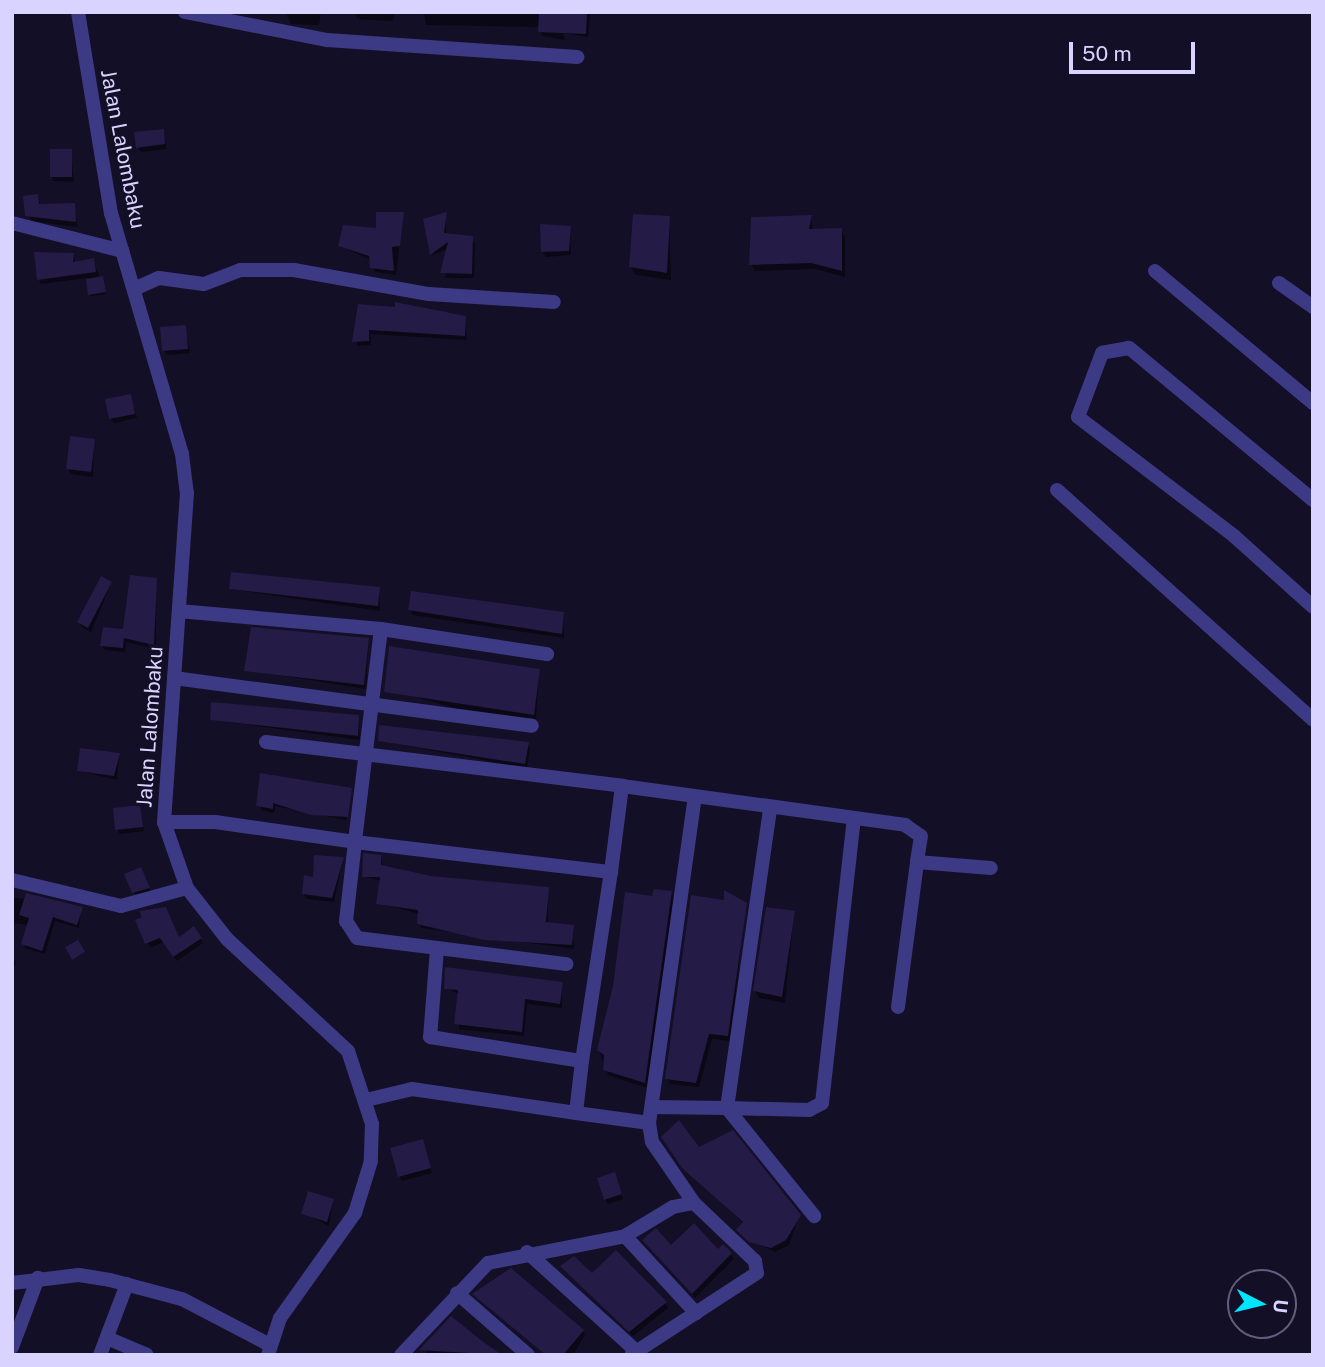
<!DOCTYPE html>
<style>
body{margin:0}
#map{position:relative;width:1325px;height:1367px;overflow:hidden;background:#130f26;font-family:"Public Sans",sans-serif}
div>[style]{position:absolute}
.shadow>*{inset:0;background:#0007}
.building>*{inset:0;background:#241b47}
.minor>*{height:14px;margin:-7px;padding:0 7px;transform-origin:7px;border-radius:7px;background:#3d3a85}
span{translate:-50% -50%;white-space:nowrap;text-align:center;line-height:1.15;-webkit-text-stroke:7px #130f26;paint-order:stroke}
.street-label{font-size:21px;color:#d9d4ff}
.frame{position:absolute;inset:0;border:14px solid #d9d4ff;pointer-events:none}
.north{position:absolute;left:1227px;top:1269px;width:70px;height:70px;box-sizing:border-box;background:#130f26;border:2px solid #625e7d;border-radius:50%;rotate:97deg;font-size:19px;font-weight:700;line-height:28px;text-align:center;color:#d9d4ff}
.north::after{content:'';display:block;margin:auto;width:24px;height:32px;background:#00e5ff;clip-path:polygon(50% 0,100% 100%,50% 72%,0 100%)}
.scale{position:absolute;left:1069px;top:42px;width:126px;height:32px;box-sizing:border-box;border:4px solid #d9d4ff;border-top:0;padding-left:9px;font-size:21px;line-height:24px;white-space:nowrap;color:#d9d4ff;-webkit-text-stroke:5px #130f26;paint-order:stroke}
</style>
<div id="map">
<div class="shadow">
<div style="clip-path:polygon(286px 12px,321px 12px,319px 25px,291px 24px)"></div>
<div style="clip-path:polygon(355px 12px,395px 12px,393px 21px,357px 19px)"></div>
<div style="clip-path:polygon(424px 12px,591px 12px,588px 37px,563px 33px,565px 40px,542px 36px,540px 27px,426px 25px)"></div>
<div style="clip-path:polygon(163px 131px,167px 149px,141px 152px,138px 148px)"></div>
<div style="clip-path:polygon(71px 151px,74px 182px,54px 181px,51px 176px)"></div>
<div style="clip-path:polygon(37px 196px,41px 205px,73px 205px,78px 227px,30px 221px)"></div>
<div style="clip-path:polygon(403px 214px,396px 275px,375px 272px,371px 260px,340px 246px)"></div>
<div style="clip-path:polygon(446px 214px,446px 235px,475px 242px,474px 278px,445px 278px,448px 249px,432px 255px,425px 220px)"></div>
<div style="clip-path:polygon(811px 217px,813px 230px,841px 230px,845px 237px,845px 277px,816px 269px,755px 271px,751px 264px)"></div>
<div style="clip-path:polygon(669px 218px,671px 280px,636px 275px,631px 267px)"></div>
<div style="clip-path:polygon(570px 227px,571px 255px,546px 257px,543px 252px)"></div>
<div style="clip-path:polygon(73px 255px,75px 263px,93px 260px,106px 294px,91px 296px,88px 278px,41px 284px,39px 280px)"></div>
<div style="clip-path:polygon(359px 306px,465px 318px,467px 340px,370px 334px,371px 345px,357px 346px)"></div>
<div style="clip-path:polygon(185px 327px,190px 353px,167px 355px,164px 350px)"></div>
<div style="clip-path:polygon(130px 396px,137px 418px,114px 423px,111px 418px)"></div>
<div style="clip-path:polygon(94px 441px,93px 477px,71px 474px,68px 469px)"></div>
<div style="clip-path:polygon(156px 580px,156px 649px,126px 642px,125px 652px,105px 650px,102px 645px,125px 631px)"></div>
<div style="clip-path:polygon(111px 584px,91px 632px,82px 627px,79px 622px)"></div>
<div style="clip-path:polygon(379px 588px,380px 611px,230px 589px)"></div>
<div style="clip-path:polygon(410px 610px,563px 614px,564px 638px,413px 615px)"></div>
<div style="clip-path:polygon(368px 640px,366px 689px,246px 670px)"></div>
<div style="clip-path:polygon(539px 671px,536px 719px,464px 711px,386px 688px)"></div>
<div style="clip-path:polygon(358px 716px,360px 740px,212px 720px)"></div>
<div style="clip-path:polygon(380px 741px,528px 744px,530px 749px,527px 768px)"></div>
<div style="clip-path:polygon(119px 755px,117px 780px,79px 771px)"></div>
<div style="clip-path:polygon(262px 775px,351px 790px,346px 820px,275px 806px,274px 813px,261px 810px)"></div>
<div style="clip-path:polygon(139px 807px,144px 831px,120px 834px,117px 829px)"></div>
<div style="clip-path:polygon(380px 856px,383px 867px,431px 878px,548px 888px,548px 924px,573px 927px,574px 949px,421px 928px,420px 914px,378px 903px,381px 881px,363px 876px)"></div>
<div style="clip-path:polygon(343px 859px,334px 902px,307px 899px,304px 894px)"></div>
<div style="clip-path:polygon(143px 874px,151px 893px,137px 897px,134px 892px)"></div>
<div style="clip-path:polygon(671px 893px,674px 898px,647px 1088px,608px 1075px,599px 1050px,653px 898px)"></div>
<div style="clip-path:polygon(12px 897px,81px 909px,79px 928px,55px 921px,45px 954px,25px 948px,29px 925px,12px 923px)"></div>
<div style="clip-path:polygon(746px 904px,730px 1041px,712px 1039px,699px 1087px,670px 1084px,667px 1078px)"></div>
<div style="clip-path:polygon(794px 913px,785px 1003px,759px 998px,755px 991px)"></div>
<div style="clip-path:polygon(137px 921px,179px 939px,194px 929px,203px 943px,177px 961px,164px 942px,150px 948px)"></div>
<div style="clip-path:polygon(12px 957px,16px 962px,12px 974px)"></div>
<div style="clip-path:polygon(562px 984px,562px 1008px,527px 1004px,524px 1036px,459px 1029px,459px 994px,445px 988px)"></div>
<div style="clip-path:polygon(422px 1141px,432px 1173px,402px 1181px,399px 1176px)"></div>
<div style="clip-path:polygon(699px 1149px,799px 1216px,789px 1245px,775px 1252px,741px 1235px,744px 1224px,677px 1159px)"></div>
<div style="clip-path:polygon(617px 1179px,623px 1199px,608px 1204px,605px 1199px)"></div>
<div style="clip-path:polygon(333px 1200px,329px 1226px,303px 1213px)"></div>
<div style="clip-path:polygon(647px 1245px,731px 1254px,734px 1259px,695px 1298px)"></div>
<div style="clip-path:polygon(563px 1267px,665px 1303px,668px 1308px,633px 1336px)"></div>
<div style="clip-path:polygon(475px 1294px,583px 1331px,585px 1335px,573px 1355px,547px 1355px)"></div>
<div style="clip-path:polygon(451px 1318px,497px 1355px,424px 1355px)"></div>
</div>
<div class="building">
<div style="clip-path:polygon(539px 12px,587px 12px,586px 34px,538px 32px)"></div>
<div style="clip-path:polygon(164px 129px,165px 144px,136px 148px,134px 132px)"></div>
<div style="clip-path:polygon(50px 149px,72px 149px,72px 177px,50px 177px)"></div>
<div style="clip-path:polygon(38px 194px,39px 204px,75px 203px,76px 222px,25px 216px,23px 196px)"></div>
<div style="clip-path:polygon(376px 212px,404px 212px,400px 246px,392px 247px,394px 271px,370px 268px,369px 256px,338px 246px,343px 225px,376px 228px)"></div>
<div style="clip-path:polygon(447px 212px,444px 233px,473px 236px,472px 274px,440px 273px,448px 242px,430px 255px,423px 219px)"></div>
<div style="clip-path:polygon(633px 214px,670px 216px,667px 273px,629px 267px)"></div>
<div style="clip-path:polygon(812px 215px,809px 229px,842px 228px,842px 271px,811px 263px,749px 265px,751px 217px)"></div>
<div style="clip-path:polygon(540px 224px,571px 226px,569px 251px,541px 252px)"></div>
<div style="clip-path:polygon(34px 252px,74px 253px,73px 262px,94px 258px,96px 272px,37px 280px)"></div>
<div style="clip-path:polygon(103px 276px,106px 292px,88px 295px,86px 279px)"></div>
<div style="clip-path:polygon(395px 302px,466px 316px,465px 336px,369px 330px,369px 341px,352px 342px,358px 304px,395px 307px)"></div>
<div style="clip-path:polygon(186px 325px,188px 349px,162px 351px,160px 327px)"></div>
<div style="clip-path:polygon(131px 394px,135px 414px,109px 419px,105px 399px)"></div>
<div style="clip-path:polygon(70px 436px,95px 439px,91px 472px,66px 469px)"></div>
<div style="clip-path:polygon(231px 572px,380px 587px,378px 606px,229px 589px)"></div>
<div style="clip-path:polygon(130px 575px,157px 578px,154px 645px,124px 638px,123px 648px,100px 646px,103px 627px,123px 629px)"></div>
<div style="clip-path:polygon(101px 576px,112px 582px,88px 628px,77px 622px)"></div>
<div style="clip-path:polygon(411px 591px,564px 612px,562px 634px,408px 610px)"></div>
<div style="clip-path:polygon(251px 627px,369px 638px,364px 685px,244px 671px)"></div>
<div style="clip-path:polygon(389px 646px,540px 669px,534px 715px,384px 692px)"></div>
<div style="clip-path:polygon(211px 702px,359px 715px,358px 736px,210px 720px)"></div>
<div style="clip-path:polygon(379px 725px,529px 742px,525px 764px,378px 741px)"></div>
<div style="clip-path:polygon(80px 748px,120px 753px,114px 776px,77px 771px)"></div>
<div style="clip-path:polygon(260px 773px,352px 788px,348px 817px,311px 815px,273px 803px,273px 809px,256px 806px)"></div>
<div style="clip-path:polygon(140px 805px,143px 827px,115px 830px,113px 808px)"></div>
<div style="clip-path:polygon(363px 853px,381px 855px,381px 865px,431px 876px,549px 887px,546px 922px,574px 925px,572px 945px,484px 940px,417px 924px,418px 910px,376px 904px,380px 877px,362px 877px)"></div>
<div style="clip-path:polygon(314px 855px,344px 857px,332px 898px,302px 894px,304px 875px,313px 877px)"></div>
<div style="clip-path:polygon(141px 867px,150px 888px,132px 893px,124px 874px)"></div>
<div style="clip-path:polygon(654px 889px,672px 891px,645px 1083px,603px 1070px,604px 1055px,597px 1050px,613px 986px,625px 892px,652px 896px)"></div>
<div style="clip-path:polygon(724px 890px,747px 903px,728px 1036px,709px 1034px,696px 1083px,665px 1079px,691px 895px,724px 900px)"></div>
<div style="clip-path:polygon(26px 893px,83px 907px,77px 925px,53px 917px,42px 951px,21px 944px,29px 918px,19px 915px)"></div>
<div style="clip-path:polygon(166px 907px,179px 937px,194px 926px,202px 938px,173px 957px,160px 938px,145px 944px,135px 920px,142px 917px,139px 911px)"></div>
<div style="clip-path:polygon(766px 907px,795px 911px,782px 997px,753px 991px)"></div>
<div style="clip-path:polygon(78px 940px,85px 952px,72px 960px,65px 947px)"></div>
<div style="clip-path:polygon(445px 967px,563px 982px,560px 1004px,525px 999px,522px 1032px,454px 1024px,458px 990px,444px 989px)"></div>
<div style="clip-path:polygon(679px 1120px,699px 1147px,733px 1130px,801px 1215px,786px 1240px,771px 1248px,749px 1242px,736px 1230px,743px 1222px,682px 1168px,661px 1137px)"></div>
<div style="clip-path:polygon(423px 1139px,431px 1168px,398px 1177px,390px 1148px)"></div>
<div style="clip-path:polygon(615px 1172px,622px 1194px,604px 1200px,597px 1178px)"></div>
<div style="clip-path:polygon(308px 1191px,334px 1199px,327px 1222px,301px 1214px)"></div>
<div style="clip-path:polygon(694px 1223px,718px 1249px,723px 1244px,732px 1253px,692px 1294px,642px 1240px,656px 1228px,671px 1245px)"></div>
<div style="clip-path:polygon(616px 1250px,667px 1302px,629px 1332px,560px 1266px,574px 1256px,592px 1273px)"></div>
<div style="clip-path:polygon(511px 1268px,584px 1330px,563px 1355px,546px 1355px,472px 1294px)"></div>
<div style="clip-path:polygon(451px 1316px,482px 1341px,502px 1355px,419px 1350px)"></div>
</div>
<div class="minor">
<div style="left:78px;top:12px;width:204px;rotate:80.7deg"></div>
<div style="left:111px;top:213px;width:251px;rotate:73.6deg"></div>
<div style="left:182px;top:454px;width:39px;rotate:83deg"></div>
<div style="left:187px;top:493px;width:330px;rotate:94deg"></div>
<div style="left:164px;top:822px;width:70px;rotate:70.8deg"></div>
<div style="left:187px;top:888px;width:65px;rotate:51.9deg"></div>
<div style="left:227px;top:939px;width:165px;rotate:42.8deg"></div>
<div style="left:348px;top:1051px;width:77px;rotate:71.8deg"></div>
<div style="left:372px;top:1124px;width:37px;rotate:92deg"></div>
<div style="left:371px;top:1161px;width:54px;rotate:107.1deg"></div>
<div style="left:355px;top:1213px;width:129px;rotate:125.5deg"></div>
<div style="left:280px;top:1318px;width:39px;rotate:108deg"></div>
<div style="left:185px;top:12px;width:145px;rotate:11.2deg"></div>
<div style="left:327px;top:40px;width:251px;rotate:3.9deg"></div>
<div style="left:12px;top:223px;width:114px;rotate:14.2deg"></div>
<div style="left:1155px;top:271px;width:206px;rotate:39.9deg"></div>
<div style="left:1279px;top:283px;width:42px;rotate:35.2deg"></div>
<div style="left:134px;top:289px;width:27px;rotate:-24deg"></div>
<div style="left:159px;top:278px;width:45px;rotate:7.6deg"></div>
<div style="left:204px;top:284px;width:39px;rotate:-21deg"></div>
<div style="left:240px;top:270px;width:54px"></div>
<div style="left:294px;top:270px;width:137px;rotate:10.1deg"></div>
<div style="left:429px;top:294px;width:125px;rotate:3.7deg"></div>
<div style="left:1057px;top:490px;width:344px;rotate:41.9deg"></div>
<div style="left:1313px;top:500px;width:239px;rotate:-140.4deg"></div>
<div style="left:1129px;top:348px;width:27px;rotate:170deg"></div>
<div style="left:1102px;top:353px;width:68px;rotate:110.6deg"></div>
<div style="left:1078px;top:417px;width:196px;rotate:37.3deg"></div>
<div style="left:1234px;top:536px;width:106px;rotate:41.9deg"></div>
<div style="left:179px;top:611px;width:203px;rotate:5.1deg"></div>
<div style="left:381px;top:629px;width:168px;rotate:8.6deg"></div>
<div style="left:381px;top:629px;width:215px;rotate:97deg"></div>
<div style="left:355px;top:842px;width:258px;rotate:6.7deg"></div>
<div style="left:611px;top:872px;width:87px;rotate:-82.7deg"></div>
<div style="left:622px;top:786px;width:286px;rotate:7.8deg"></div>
<div style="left:905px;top:825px;width:19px;rotate:35deg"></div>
<div style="left:921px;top:836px;width:26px;rotate:99deg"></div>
<div style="left:917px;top:862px;width:74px;rotate:4.6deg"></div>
<div style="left:174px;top:678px;width:361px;rotate:7.6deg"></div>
<div style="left:266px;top:742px;width:359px;rotate:7deg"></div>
<div style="left:164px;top:822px;width:51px"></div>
<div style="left:215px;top:822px;width:141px;rotate:8.1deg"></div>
<div style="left:355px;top:842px;width:80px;rotate:96.5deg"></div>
<div style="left:346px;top:921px;width:20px;rotate:57deg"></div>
<div style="left:357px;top:938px;width:211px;rotate:7.1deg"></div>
<div style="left:12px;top:880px;width:112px;rotate:13.4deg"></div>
<div style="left:121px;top:906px;width:68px;rotate:-15.3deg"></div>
<div style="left:437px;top:949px;width:88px;rotate:94.5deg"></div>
<div style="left:430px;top:1037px;width:154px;rotate:9deg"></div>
<div style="left:582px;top:1061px;width:191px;rotate:-81.3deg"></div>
<div style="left:898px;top:1007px;width:146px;rotate:-82.5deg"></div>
<div style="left:582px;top:1061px;width:52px;rotate:96.6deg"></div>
<div style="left:576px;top:1113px;width:74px;rotate:7.8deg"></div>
<div style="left:366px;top:1100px;width:47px;rotate:-13.4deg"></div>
<div style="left:412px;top:1089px;width:166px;rotate:8.3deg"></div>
<div style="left:652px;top:1107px;width:75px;rotate:0.8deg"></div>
<div style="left:727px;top:1108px;width:302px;rotate:-81.8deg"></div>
<div style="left:727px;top:1108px;width:82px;rotate:1.4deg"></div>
<div style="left:809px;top:1110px;width:15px;rotate:-28deg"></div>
<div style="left:822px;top:1103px;width:286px;rotate:-83.6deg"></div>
<div style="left:727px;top:1108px;width:139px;rotate:51.1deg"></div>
<div style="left:694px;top:1203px;width:74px;rotate:-124.5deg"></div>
<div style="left:652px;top:1142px;width:19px;rotate:-99deg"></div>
<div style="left:649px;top:1123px;width:329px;rotate:-82deg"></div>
<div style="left:625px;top:1236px;width:105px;rotate:47.3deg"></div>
<div style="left:527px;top:1252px;width:147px;rotate:42.2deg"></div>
<div style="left:12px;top:1283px;width:67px;rotate:-6.8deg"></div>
<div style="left:79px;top:1275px;width:31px;rotate:9deg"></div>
<div style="left:110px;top:1280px;width:74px;rotate:14.8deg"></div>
<div style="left:182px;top:1299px;width:97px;rotate:27.6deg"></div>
<div style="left:457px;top:1293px;width:94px;rotate:41.1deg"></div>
<div style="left:107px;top:1338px;width:43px;rotate:23deg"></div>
<div style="left:12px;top:1347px;width:74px;rotate:-69.4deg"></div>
<div style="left:100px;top:1355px;width:76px;rotate:-69.2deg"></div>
<div style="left:401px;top:1355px;width:127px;rotate:-46.6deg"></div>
<div style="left:488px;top:1263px;width:140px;rotate:-11.1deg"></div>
<div style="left:625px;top:1236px;width:56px;rotate:-31.1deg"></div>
<div style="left:673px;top:1207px;width:21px;rotate:-11deg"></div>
<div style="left:694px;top:1203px;width:84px;rotate:43.6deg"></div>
<div style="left:755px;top:1261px;width:12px;rotate:81deg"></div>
<div style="left:757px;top:1273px;width:150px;rotate:146.9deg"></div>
</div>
<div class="street-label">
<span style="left:123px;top:149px;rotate:79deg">Jalan Lalombaku</span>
<span style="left:150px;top:727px;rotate:-86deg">Jalan Lalombaku</span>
</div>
<div class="frame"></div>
<div class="north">U</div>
<div class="scale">50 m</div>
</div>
